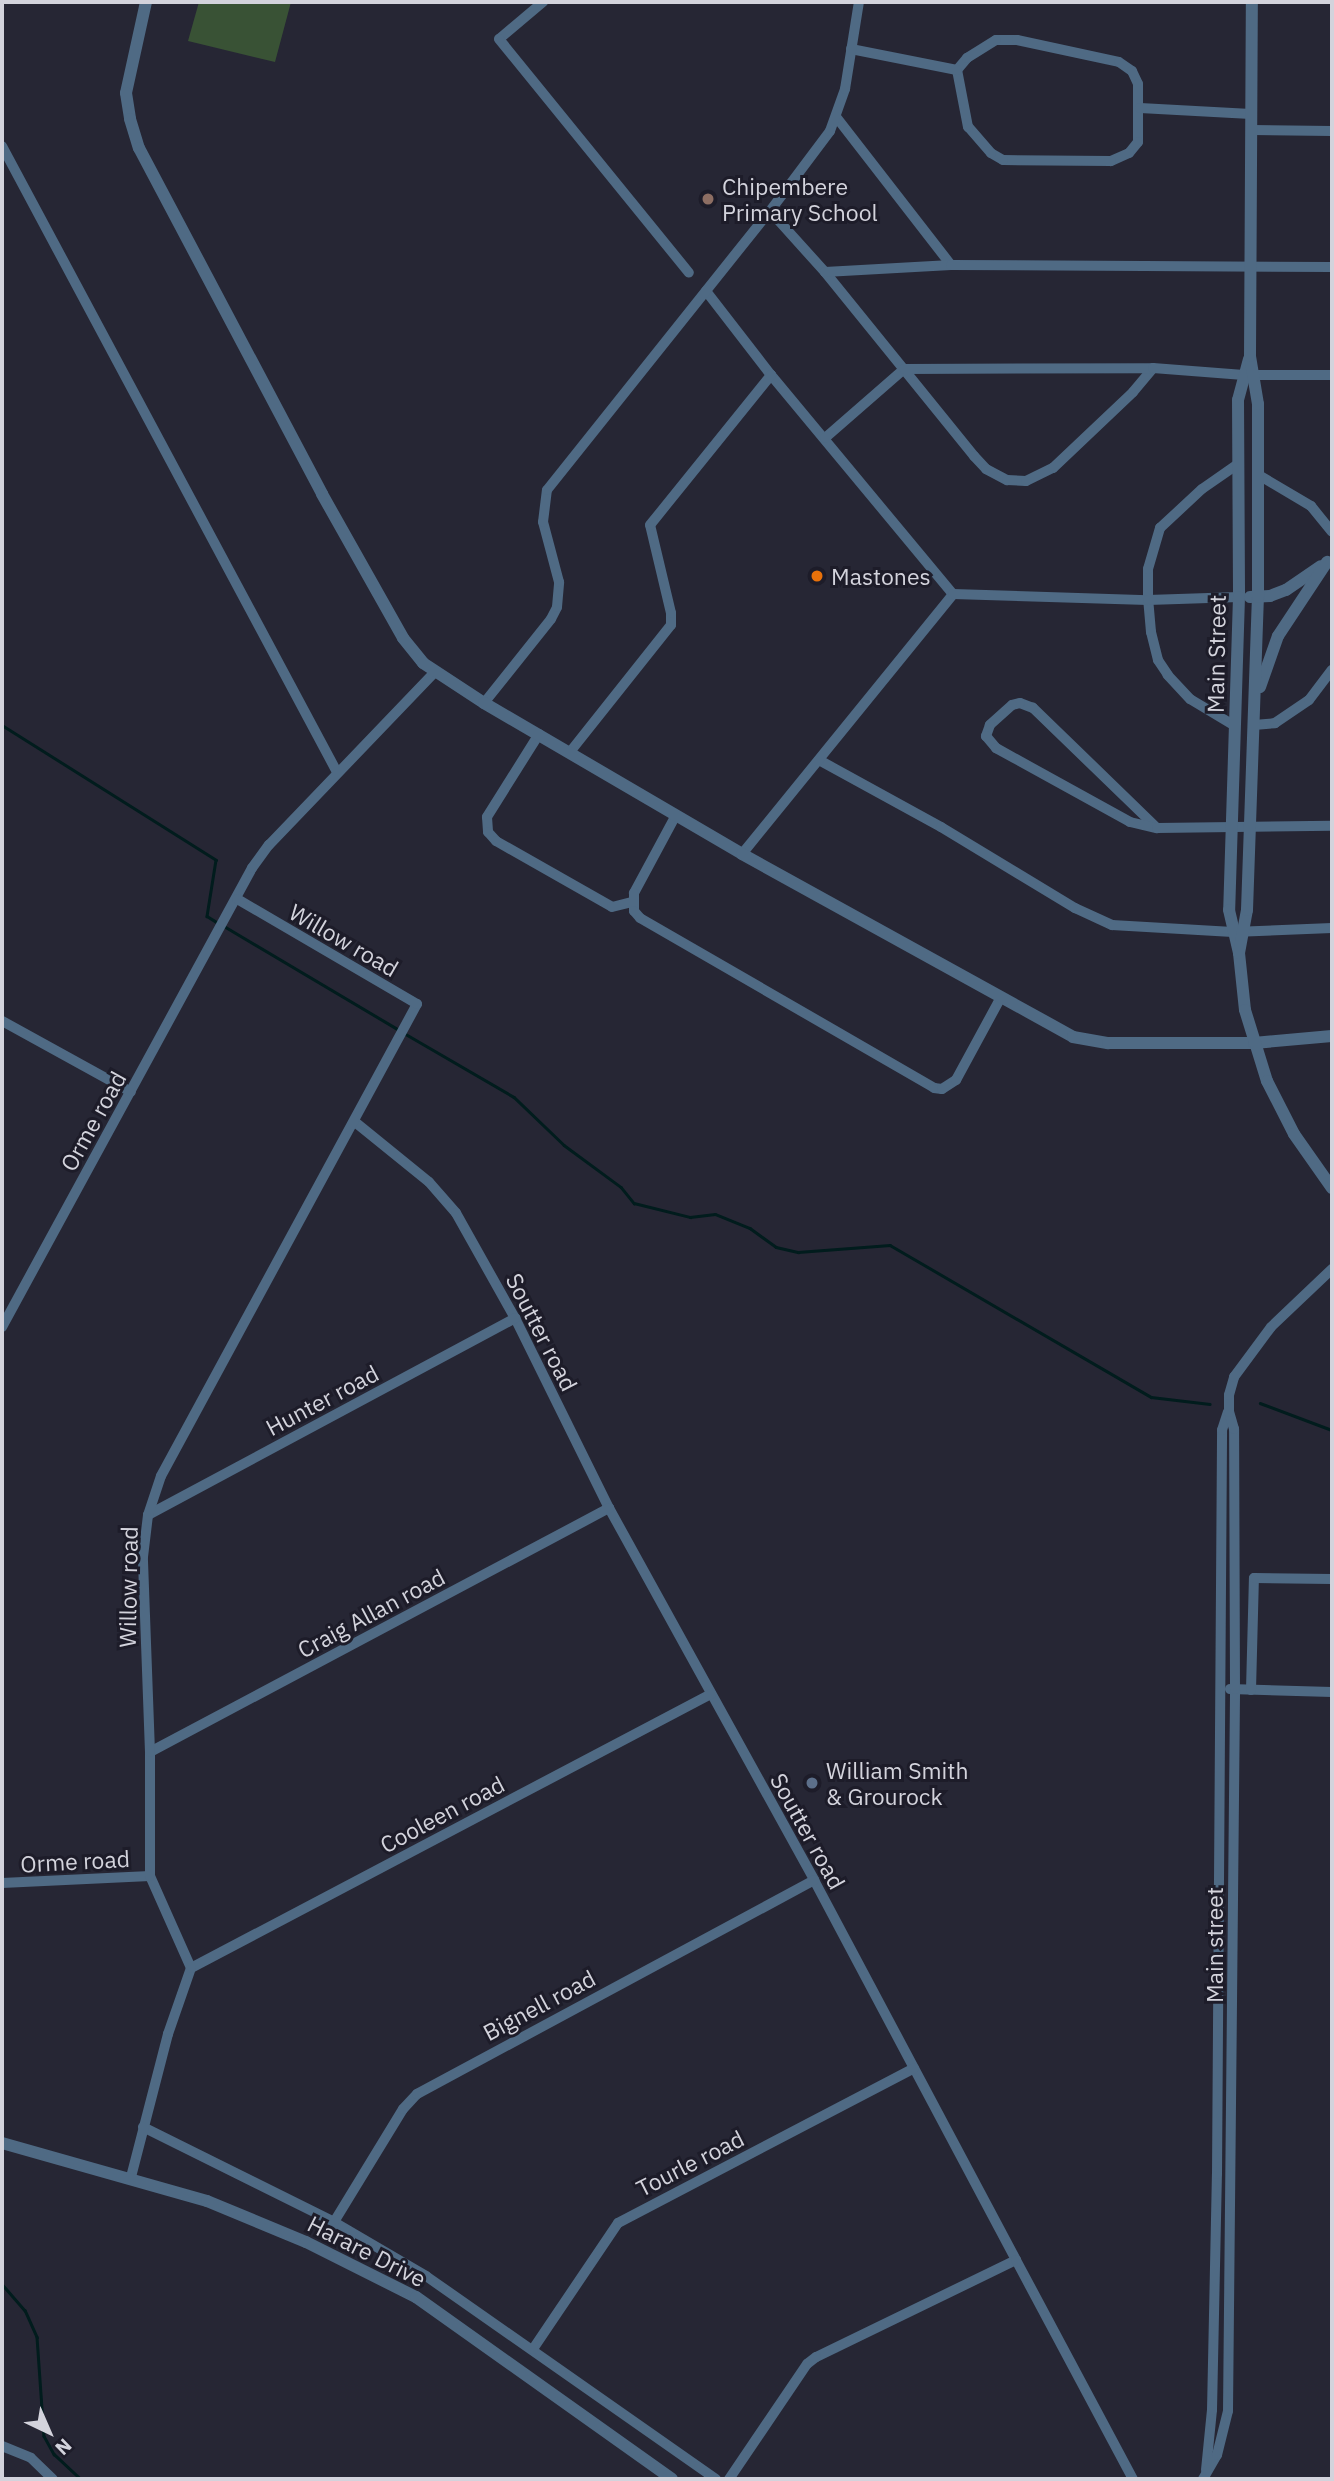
<!DOCTYPE html>
<style>
body{margin:0}
#map{position:relative;width:1334px;height:2481px;overflow:hidden;background:#262634;font-family:"IBM Plex Sans",sans-serif}
div>[style]{position:absolute}
.green>*{inset:0;background:#395235}
.stream>*{height:2.5px;margin:-1.25px;padding:0 1.25px;transform-origin:1.25px;border-radius:1.25px;background:#011c1d}
.minor>*{height:10px;margin:-5px;padding:0 5px;transform-origin:5px;border-radius:5px;background:#4f6a84}
.tertiary>*{height:12px;margin:-6px;padding:0 6px;transform-origin:6px;border-radius:6px;background:#4f6a84}
.dots>*{width:19px;height:19px;translate:-50% -50%;box-sizing:border-box;border:4px solid #1d1c29;border-radius:50%}
span{translate:-50% -50%;white-space:nowrap;text-align:center;line-height:1.15;-webkit-text-stroke:6px #1d1c29;paint-order:stroke}
.poi-label{font-size:23px;color:#d3d3dc}
.left{translate:0 -50%;text-align:left}
.street-label{font-size:23px;color:#d3d3dc}
.frame{position:absolute;inset:0;border:4px solid #d3d3dc;pointer-events:none}
.north{position:absolute;left:14px;top:2397px;width:70px;height:70px;-webkit-text-stroke:5px #1d1c29;paint-order:stroke;rotate:136deg;font-size:19px;font-weight:700;line-height:28px;text-align:center;color:#d3d3dc}
.north::after{content:'';display:block;margin:auto;width:24px;height:32px;background:#d3d3dc;clip-path:polygon(50% 0,100% 100%,50% 72%,0 100%)}
</style>
<div id="map">
<div class="green">
<div style="clip-path:polygon(199px 2px,291px 2px,275px 62px,188px 41px)"></div>
</div>
<div class="stream">
<div style="left:2px;top:725px;width:253px;rotate:32.2deg"></div>
<div style="left:216px;top:860px;width:57px;rotate:99.1deg"></div>
<div style="left:207px;top:916px;width:13px;rotate:32deg"></div>
<div style="left:224px;top:926px;width:204px;rotate:30.7deg"></div>
<div style="left:404px;top:1033px;width:127px;rotate:30.2deg"></div>
<div style="left:514px;top:1097px;width:69px;rotate:43.8deg"></div>
<div style="left:564px;top:1145px;width:71px;rotate:36.4deg"></div>
<div style="left:621px;top:1187px;width:21px;rotate:51deg"></div>
<div style="left:634px;top:1203px;width:58px;rotate:14deg"></div>
<div style="left:690px;top:1217px;width:25px;rotate:-7deg"></div>
<div style="left:715px;top:1214px;width:38px;rotate:22deg"></div>
<div style="left:750px;top:1228px;width:32px;rotate:36deg"></div>
<div style="left:776px;top:1247px;width:23px;rotate:13deg"></div>
<div style="left:798px;top:1252px;width:92px;rotate:-4.4deg"></div>
<div style="left:890px;top:1245px;width:302px;rotate:30.2deg"></div>
<div style="left:1151px;top:1397px;width:59px;rotate:6.8deg"></div>
<div style="left:1260px;top:1403px;width:77px;rotate:20.6deg"></div>
<div style="left:2px;top:2284px;width:35px;rotate:49deg"></div>
<div style="left:25px;top:2310px;width:30px;rotate:66deg"></div>
<div style="left:37px;top:2337px;width:99px;rotate:86deg"></div>
<div style="left:44px;top:2436px;width:21px;rotate:61deg"></div>
<div style="left:54px;top:2454px;width:37px;rotate:43deg"></div>
</div>
<div class="minor">
<div style="left:543px;top:2px;width:57px;rotate:139.9deg"></div>
<div style="left:499px;top:39px;width:301px;rotate:50.9deg"></div>
<div style="left:996px;top:40px;width:21px"></div>
<div style="left:1017px;top:40px;width:104px;rotate:12.2deg"></div>
<div style="left:1119px;top:62px;width:16px;rotate:35deg"></div>
<div style="left:1132px;top:71px;width:14px;rotate:65deg"></div>
<div style="left:1138px;top:84px;width:58px;rotate:90deg"></div>
<div style="left:1138px;top:142px;width:14px;rotate:129deg"></div>
<div style="left:1129px;top:153px;width:20px;rotate:156deg"></div>
<div style="left:1111px;top:161px;width:108px;rotate:-179.5deg"></div>
<div style="left:1003px;top:160px;width:14px;rotate:-150deg"></div>
<div style="left:991px;top:153px;width:35px;rotate:-131deg"></div>
<div style="left:968px;top:127px;width:58px;rotate:-100.9deg"></div>
<div style="left:957px;top:70px;width:16px;rotate:-50deg"></div>
<div style="left:967px;top:58px;width:34px;rotate:-32deg"></div>
<div style="left:851px;top:49px;width:108px;rotate:11.2deg"></div>
<div style="left:1140px;top:108px;width:111px;rotate:3.1deg"></div>
<div style="left:837px;top:118px;width:186px;rotate:52.2deg"></div>
<div style="left:1252px;top:130px;width:80px;rotate:0.7deg"></div>
<div style="left:2px;top:146px;width:710px;rotate:61.85deg"></div>
<div style="left:770px;top:211px;width:82px;rotate:48deg"></div>
<div style="left:825px;top:272px;width:237px;rotate:51deg"></div>
<div style="left:974px;top:456px;width:18px;rotate:47deg"></div>
<div style="left:986px;top:469px;width:24px;rotate:28deg"></div>
<div style="left:1007px;top:480px;width:19px;rotate:3deg"></div>
<div style="left:1026px;top:481px;width:30px;rotate:-26deg"></div>
<div style="left:1053px;top:468px;width:110px;rotate:-43.5deg"></div>
<div style="left:1133px;top:392px;width:31px;rotate:-50deg"></div>
<div style="left:825px;top:272px;width:126px;rotate:-3.2deg"></div>
<div style="left:951px;top:265px;width:381px;rotate:0.3deg"></div>
<div style="left:706px;top:291px;width:106px;rotate:52.3deg"></div>
<div style="left:771px;top:375px;width:285px;rotate:50.3deg"></div>
<div style="left:825px;top:438px;width:105px;rotate:-41.1deg"></div>
<div style="left:904px;top:369px;width:249px;rotate:-0.2deg"></div>
<div style="left:1153px;top:368px;width:91px;rotate:4.4deg"></div>
<div style="left:1244px;top:375px;width:88px"></div>
<div style="left:1257px;top:474px;width:63px;rotate:30.7deg"></div>
<div style="left:1311px;top:506px;width:33px;rotate:51deg"></div>
<div style="left:484px;top:703px;width:107px;rotate:-51.4deg"></div>
<div style="left:551px;top:619px;width:13px;rotate:-63deg"></div>
<div style="left:557px;top:607px;width:25px;rotate:-85deg"></div>
<div style="left:559px;top:582px;width:62px;rotate:-104.9deg"></div>
<div style="left:543px;top:522px;width:32px;rotate:-83deg"></div>
<div style="left:547px;top:490px;width:357px;rotate:-51.4deg"></div>
<div style="left:770px;top:211px;width:100px;rotate:-53.1deg"></div>
<div style="left:830px;top:131px;width:45px;rotate:-70.3deg"></div>
<div style="left:845px;top:89px;width:88px;rotate:-80.9deg"></div>
<div style="left:1254px;top:725px;width:21px;rotate:-5deg"></div>
<div style="left:1275px;top:723px;width:41px;rotate:-34.1deg"></div>
<div style="left:1309px;top:700px;width:38px;rotate:-53deg"></div>
<div style="left:1235px;top:726px;width:52px;rotate:-149deg"></div>
<div style="left:1190px;top:699px;width:33px;rotate:-133deg"></div>
<div style="left:1168px;top:675px;width:18px;rotate:-124deg"></div>
<div style="left:1158px;top:660px;width:29px;rotate:-104deg"></div>
<div style="left:1151px;top:632px;width:32px;rotate:-95deg"></div>
<div style="left:1148px;top:600px;width:31px;rotate:-90deg"></div>
<div style="left:1148px;top:569px;width:43px;rotate:-73.7deg"></div>
<div style="left:1160px;top:528px;width:57px;rotate:-42.9deg"></div>
<div style="left:1202px;top:489px;width:44px;rotate:-34.8deg"></div>
<div style="left:539px;top:734px;width:98px;rotate:122.1deg"></div>
<div style="left:487px;top:817px;width:15px;rotate:86deg"></div>
<div style="left:488px;top:832px;width:12px;rotate:48deg"></div>
<div style="left:496px;top:841px;width:133px;rotate:29.6deg"></div>
<div style="left:612px;top:907px;width:21px;rotate:-14deg"></div>
<div style="left:570px;top:752px;width:162px;rotate:-51.5deg"></div>
<div style="left:671px;top:625px;width:12px;rotate:-90deg"></div>
<div style="left:671px;top:613px;width:90px;rotate:-103.4deg"></div>
<div style="left:650px;top:525px;width:193px;rotate:-51.1deg"></div>
<div style="left:819px;top:760px;width:139px;rotate:28.8deg"></div>
<div style="left:941px;top:827px;width:157px;rotate:31.2deg"></div>
<div style="left:1075px;top:908px;width:41px;rotate:24.7deg"></div>
<div style="left:1112px;top:925px;width:121px;rotate:3.3deg"></div>
<div style="left:1233px;top:932px;width:99px;rotate:-2.3deg"></div>
<div style="left:676px;top:815px;width:89px;rotate:118.3deg"></div>
<div style="left:634px;top:893px;width:18px;rotate:90deg"></div>
<div style="left:634px;top:911px;width:9px;rotate:49deg"></div>
<div style="left:640px;top:918px;width:340px;rotate:30deg"></div>
<div style="left:934px;top:1088px;width:8px;rotate:7deg"></div>
<div style="left:942px;top:1089px;width:17px;rotate:-33deg"></div>
<div style="left:956px;top:1080px;width:92px;rotate:-61.5deg"></div>
<div style="left:1157px;top:828px;width:173px;rotate:-135.9deg"></div>
<div style="left:1033px;top:708px;width:14px;rotate:-159deg"></div>
<div style="left:1020px;top:703px;width:8px;rotate:166deg"></div>
<div style="left:1012px;top:705px;width:30px;rotate:138deg"></div>
<div style="left:990px;top:725px;width:12px;rotate:110deg"></div>
<div style="left:986px;top:736px;width:16px;rotate:50deg"></div>
<div style="left:996px;top:748px;width:153px;rotate:28.9deg"></div>
<div style="left:1130px;top:822px;width:28px;rotate:13deg"></div>
<div style="left:1157px;top:828px;width:175px;rotate:-0.7deg"></div>
<div style="left:742px;top:854px;width:335px;rotate:-50.9deg"></div>
<div style="left:953px;top:594px;width:195px;rotate:1.8deg"></div>
<div style="left:1148px;top:600px;width:91px;rotate:-1.9deg"></div>
<div style="left:2px;top:1021px;width:147px;rotate:28.8deg"></div>
<div style="left:355px;top:1122px;width:95px;rotate:39deg"></div>
<div style="left:429px;top:1182px;width:41px;rotate:48.9deg"></div>
<div style="left:456px;top:1213px;width:120px;rotate:60.7deg"></div>
<div style="left:515px;top:1318px;width:212px;rotate:63.7deg"></div>
<div style="left:609px;top:1508px;width:425px;rotate:61.1deg"></div>
<div style="left:814px;top:1880px;width:430px;rotate:62deg"></div>
<div style="left:1016px;top:2260px;width:222px;rotate:154.1deg"></div>
<div style="left:816px;top:2357px;width:11px;rotate:142deg"></div>
<div style="left:807px;top:2364px;width:139px;rotate:124.1deg"></div>
<div style="left:2px;top:1327px;width:523px;rotate:-61.42deg"></div>
<div style="left:252px;top:868px;width:29px;rotate:-54deg"></div>
<div style="left:269px;top:845px;width:240px;rotate:-46.2deg"></div>
<div style="left:148px;top:1515px;width:417px;rotate:-28.2deg"></div>
<div style="left:1230px;top:1689px;width:102px;rotate:1.7deg"></div>
<div style="left:1251px;top:1690px;width:112px;rotate:-88.5deg"></div>
<div style="left:1254px;top:1578px;width:78px;rotate:0.7deg"></div>
<div style="left:150px;top:1752px;width:520px;rotate:-27.99deg"></div>
<div style="left:2px;top:1883px;width:148px;rotate:-2.7deg"></div>
<div style="left:191px;top:1968px;width:588px;rotate:-27.79deg"></div>
<div style="left:143px;top:2127px;width:213px;rotate:26.4deg"></div>
<div style="left:334px;top:2222px;width:107px;rotate:30.4deg"></div>
<div style="left:426px;top:2276px;width:354px;rotate:35deg"></div>
<div style="left:131px;top:2177px;width:148px;rotate:-75.5deg"></div>
<div style="left:168px;top:2034px;width:70px;rotate:-70.8deg"></div>
<div style="left:191px;top:1968px;width:101px;rotate:-114deg"></div>
<div style="left:150px;top:1876px;width:124px;rotate:-90deg"></div>
<div style="left:150px;top:1752px;width:195px;rotate:-92.1deg"></div>
<div style="left:143px;top:1557px;width:42px;rotate:-83.2deg"></div>
<div style="left:148px;top:1515px;width:41px;rotate:-71.6deg"></div>
<div style="left:161px;top:1476px;width:537px;rotate:-61.53deg"></div>
<div style="left:417px;top:1004px;width:208px;rotate:-149.7deg"></div>
<div style="left:334px;top:2222px;width:132px;rotate:-58.6deg"></div>
<div style="left:403px;top:2109px;width:21px;rotate:-47deg"></div>
<div style="left:417px;top:2094px;width:451px;rotate:-28.3deg"></div>
<div style="left:1016px;top:2260px;width:248px;rotate:61.9deg"></div>
<div style="left:533px;top:2349px;width:152px;rotate:-56deg"></div>
<div style="left:618px;top:2223px;width:334px;rotate:-27.6deg"></div>
<div style="left:2px;top:2446px;width:31px;rotate:22deg"></div>
<div style="left:31px;top:2458px;width:30px;rotate:44deg"></div>
<div style="left:1206px;top:2470px;width:60px;rotate:-84.3deg"></div>
<div style="left:1212px;top:2410px;width:236px;rotate:-88.8deg"></div>
<div style="left:1217px;top:2174px;width:744px;rotate:-89.61deg"></div>
<div style="left:1222px;top:1430px;width:19px;rotate:-72deg"></div>
<div style="left:1203px;top:2479px;width:28px;rotate:-60deg"></div>
<div style="left:1217px;top:2455px;width:45px;rotate:-76deg"></div>
<div style="left:1228px;top:2411px;width:722px;rotate:-89.44deg"></div>
<div style="left:1235px;top:1689px;width:260px;rotate:-90.2deg"></div>
<div style="left:1234px;top:1429px;width:18px;rotate:-106deg"></div>
<div style="left:1229px;top:1412px;width:17px;rotate:-90deg"></div>
<div style="left:1229px;top:1395px;width:19px;rotate:-74deg"></div>
<div style="left:1234px;top:1377px;width:62px;rotate:-53.5deg"></div>
<div style="left:1271px;top:1327px;width:84px;rotate:-43.6deg"></div>
</div>
<div class="tertiary">
<div style="left:146px;top:2px;width:93px;rotate:102.4deg"></div>
<div style="left:126px;top:93px;width:26px;rotate:81deg"></div>
<div style="left:130px;top:119px;width:30px;rotate:73deg"></div>
<div style="left:139px;top:148px;width:391px;rotate:62.1deg"></div>
<div style="left:322px;top:494px;width:165px;rotate:60.6deg"></div>
<div style="left:403px;top:638px;width:32px;rotate:51deg"></div>
<div style="left:423px;top:663px;width:73px;rotate:33.3deg"></div>
<div style="left:484px;top:703px;width:299px;rotate:30.3deg"></div>
<div style="left:742px;top:854px;width:378px;rotate:28.9deg"></div>
<div style="left:1073px;top:1037px;width:36px;rotate:10deg"></div>
<div style="left:1108px;top:1043px;width:146px"></div>
<div style="left:1254px;top:1043px;width:78px;rotate:-5.1deg"></div>
<div style="left:1249px;top:359px;width:42px;rotate:105deg"></div>
<div style="left:1238px;top:400px;width:197px;rotate:89.7deg"></div>
<div style="left:1239px;top:597px;width:313px;rotate:91.8deg"></div>
<div style="left:1229px;top:910px;width:44px;rotate:76.9deg"></div>
<div style="left:1239px;top:953px;width:57px;rotate:84deg"></div>
<div style="left:1245px;top:1010px;width:74px;rotate:72.8deg"></div>
<div style="left:1267px;top:1081px;width:59px;rotate:63deg"></div>
<div style="left:1294px;top:1134px;width:66px;rotate:54.9deg"></div>
<div style="left:1250px;top:597px;width:20px;rotate:-3deg"></div>
<div style="left:1270px;top:596px;width:17px;rotate:-21deg"></div>
<div style="left:1286px;top:590px;width:42px;rotate:-34.4deg"></div>
<div style="left:1260px;top:687px;width:54px;rotate:-70.6deg"></div>
<div style="left:1278px;top:636px;width:89px;rotate:-56.5deg"></div>
<div style="left:1239px;top:953px;width:44px;rotate:-79.5deg"></div>
<div style="left:1247px;top:910px;width:313px;rotate:-88deg"></div>
<div style="left:1258px;top:597px;width:193px;rotate:-90deg"></div>
<div style="left:1258px;top:404px;width:49px;rotate:-99.5deg"></div>
<div style="left:1250px;top:356px;width:354px;rotate:-89.7deg"></div>
<div style="left:2px;top:2143px;width:213px;rotate:15.8deg"></div>
<div style="left:207px;top:2201px;width:107px;rotate:22.5deg"></div>
<div style="left:306px;top:2242px;width:123px;rotate:26.6deg"></div>
<div style="left:416px;top:2297px;width:314px;rotate:35.4deg"></div>
</div>
<div class="dots">
<div style="left:708px;top:199px;background:#8d6e63"></div>
<div style="left:817px;top:576px;background:#e8710a"></div>
<div style="left:812px;top:1783px;background:#5c6f8a"></div>
</div>
<div class="poi-label">
<span class="left" style="left:722px;top:199px">Chipembere<br>Primary School</span>
<span class="left" style="left:831px;top:576px">Mastones</span>
<span class="left" style="left:826px;top:1783px">William Smith<br>&amp; Grourock</span>
</div>
<div class="street-label">
<span style="left:1216px;top:654px;rotate:-89deg">Main Street</span>
<span style="left:344px;top:940px;rotate:30deg">Willow road</span>
<span style="left:93px;top:1121px;rotate:-61deg">Orme road</span>
<span style="left:542px;top:1332px;rotate:63deg">Soutter road</span>
<span style="left:322px;top:1400px;rotate:-28deg">Hunter road</span>
<span style="left:128px;top:1587px;rotate:-89deg">Willow road</span>
<span style="left:371px;top:1613px;rotate:-28deg">Craig Allan road</span>
<span style="left:442px;top:1814px;rotate:-28deg">Cooleen road</span>
<span style="left:808px;top:1831px;rotate:61deg">Soutter road</span>
<span style="left:75px;top:1861px;rotate:-3deg">Orme road</span>
<span style="left:1214px;top:1945px;rotate:-90deg">Main street</span>
<span style="left:539px;top:2005px;rotate:-28deg">Bignell road</span>
<span style="left:690px;top:2163px;rotate:-27deg">Tourle road</span>
<span style="left:367px;top:2251px;rotate:27deg">Harare Drive</span>
</div>
<div class="frame"></div>
<div class="north">N</div>
</div>
